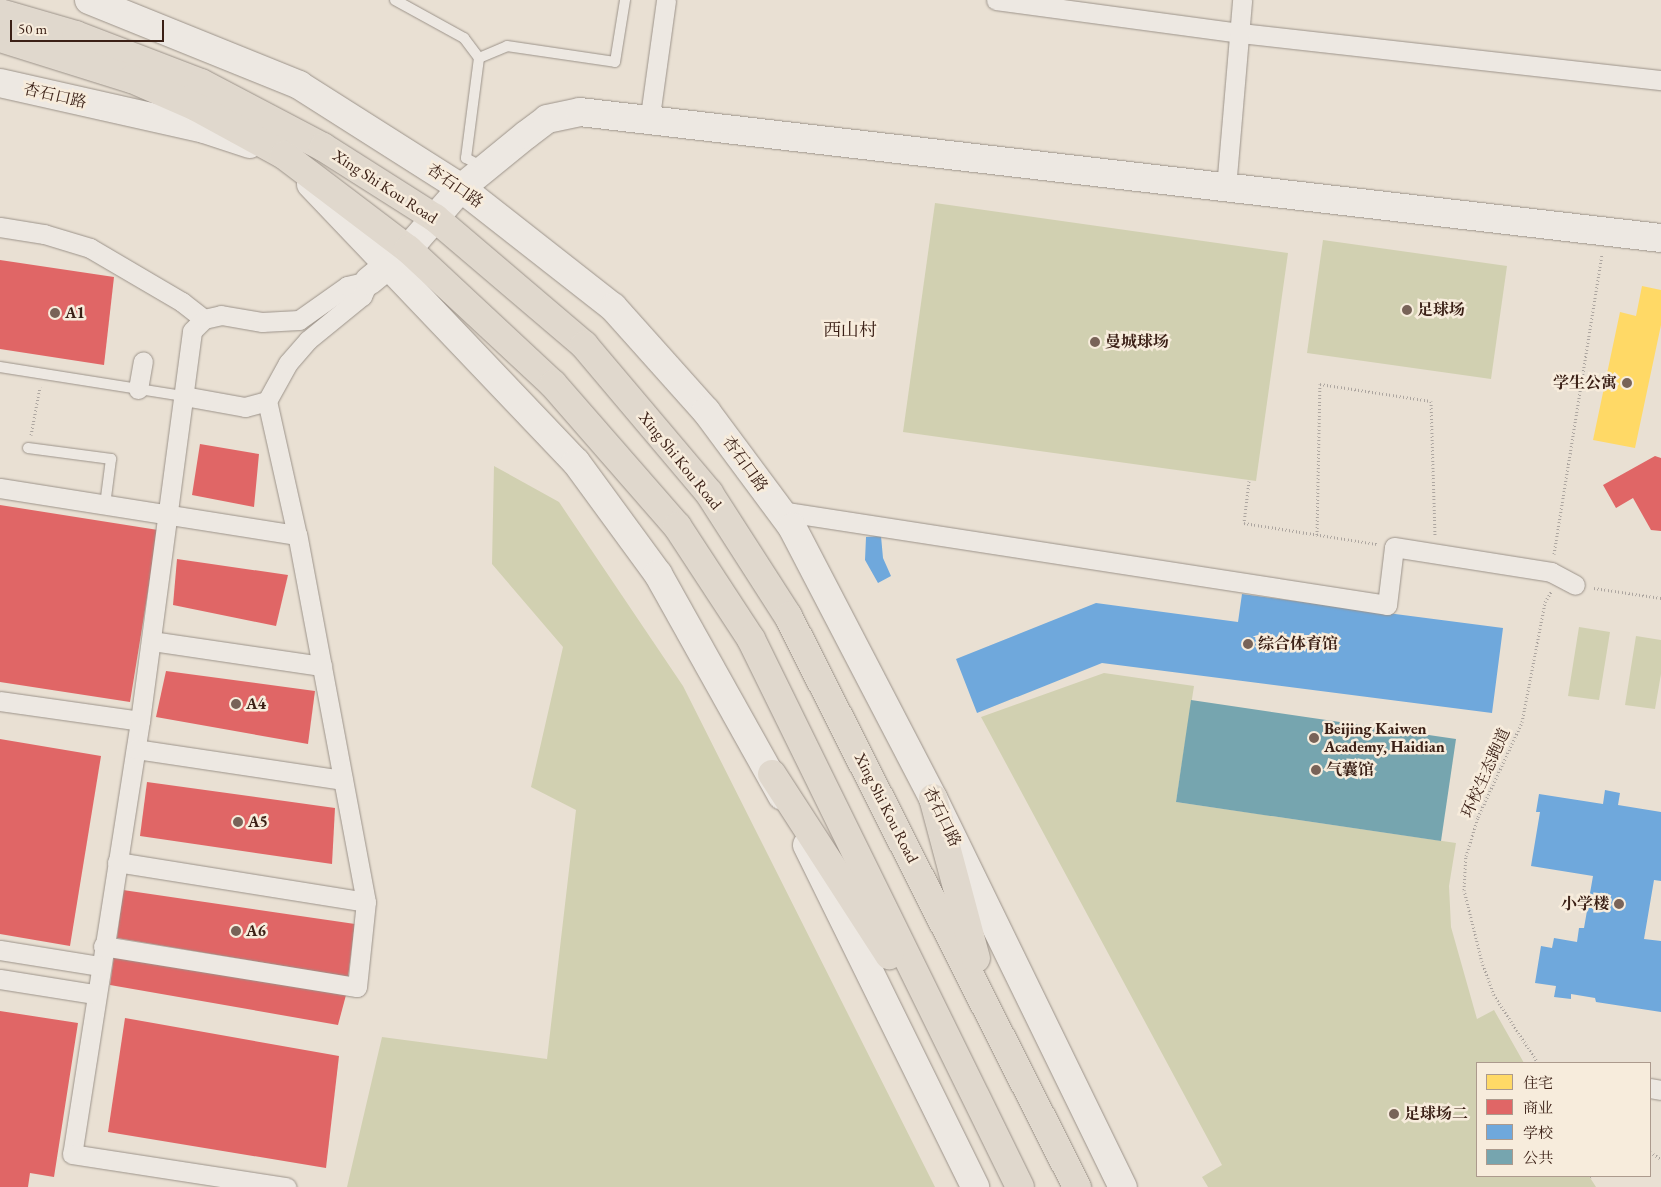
<!DOCTYPE html>
<meta charset="utf-8">
<style>
body{margin:0}
#map{position:relative;width:1661px;height:1187px;overflow:hidden;background:#e9e0d3;font-family:"EB Garamond","Noto Serif SC",serif}
div>[style]{position:absolute}
.green>*{inset:0;background:#d1d0b1}
.homes>*{inset:0;background:#ffd966}
.shops>*{inset:0;background:#e06666}
.schools>*{inset:0;background:#6fa8dc}
.public>*{inset:0;background:#76a5af}
.path>*{height:3px;margin-top:-1.5px;transform-origin:0;background:repeating-linear-gradient(90deg,#ada6a0 0 1px,transparent 0 3.5px)}
.roads{filter:drop-shadow(0 0 1px #9c938a) drop-shadow(0 0 1px #9c938a)}
.lane>*{height:10px;margin:-5px;padding:0 5px;transform-origin:5px;border-radius:5px;background:#ede8e2}
.street>*{height:19px;margin:-9.5px;padding:0 9.5px;transform-origin:9.5px;border-radius:9.5px;background:#ede8e2}
.secondary>*{height:28px;margin:-14px;padding:0 14px;transform-origin:14px;border-radius:14px;background:#ede8e2}
.primary>*{height:28px;margin:-14px;padding:0 14px;transform-origin:14px;border-radius:14px;background:#e0d8cd}
.dots>*{width:14px;height:14px;translate:-50% -50%;box-sizing:border-box;border:2px solid #f7ecdc;border-radius:50%}
span{translate:-50% -50%;white-space:nowrap;text-align:center;line-height:1.15;-webkit-text-stroke:5px #f7ecdc;paint-order:stroke}
.street-label{font-size:16px;color:#3b2016}
.poi-label{font-size:16px;color:#3b2016;font-weight:700}
.left{translate:0 -50%;text-align:left}
.right{translate:-100% -50%;text-align:right}
.neighbourhood-label{font-size:18px;color:#3b2016}
.legend{position:absolute;left:1476px;top:1062px;width:175px;height:115px;box-sizing:border-box;background:#f7ecdc;border:1px solid #ac9a8d;margin:0;padding:6px 9px;list-style:none;font-size:15px;color:#3b2016}
.legend li{display:flex;align-items:center;gap:10px;height:25px}
.legend b{width:25px;border:1px solid #ac9a8d}
.scale{position:absolute;left:10px;top:20px;width:154px;height:22px;box-sizing:border-box;border:2px solid #3b2016;border-top:0;padding-left:6px;font-size:15px;line-height:18px;white-space:nowrap;color:#3b2016;-webkit-text-stroke:4px #f7ecdc;paint-order:stroke}
</style>
<div id="map">
<div class="green">
<div style="clip-path:polygon(935px 203px,1288px 253px,1256px 481px,903px 432px)"></div>
<div style="clip-path:polygon(1323px 240px,1507px 266px,1491px 379px,1307px 353px)"></div>
<div style="clip-path:polygon(494px 466px,559px 502px,683px 686px,935px 1187px,347px 1187px,382px 1037px,547px 1059px,576px 810px,531px 787px,563px 647px,492px 564px)"></div>
<div style="clip-path:polygon(1579px 627px,1610px 632px,1599px 700px,1568px 696px)"></div>
<div style="clip-path:polygon(1636px 636px,1661px 640px,1661px 674px,1655px 709px,1625px 705px)"></div>
<div style="clip-path:polygon(1104px 673px,1194px 686px,1176px 802px,1456px 843px,1449px 886px,1451px 927px,1477px 1019px,1494px 1010px,1524px 1063px,1477px 1063px,1477px 1176px,1589px 1176px,1596px 1187px,1208px 1187px,1202px 1177px,1222px 1165px,981px 717px)"></div>
</div>
<div class="homes">
<div style="clip-path:polygon(1642px 286px,1661px 290px,1661px 325px,1635px 448px,1593px 440px,1620px 312px,1636px 316px)"></div>
</div>
<div class="shops">
<div style="clip-path:polygon(0 260px,114px 277px,104px 365px,0 349px)"></div>
<div style="clip-path:polygon(200px 444px,259px 454px,254px 507px,192px 495px)"></div>
<div style="clip-path:polygon(1655px 456px,1661px 458px,1661px 531px,1651px 530px,1633px 498px,1616px 508px,1603px 485px)"></div>
<div style="clip-path:polygon(0 505px,158px 530px,130px 702px,0 682px)"></div>
<div style="clip-path:polygon(177px 559px,288px 575px,276px 626px,173px 605px)"></div>
<div style="clip-path:polygon(166px 671px,315px 691px,308px 744px,156px 717px)"></div>
<div style="clip-path:polygon(0 739px,101px 756px,70px 946px,0 934px)"></div>
<div style="clip-path:polygon(147px 782px,335px 808px,332px 864px,140px 836px)"></div>
<div style="clip-path:polygon(123px 890px,355px 924px,348px 977px,117px 938px)"></div>
<div style="clip-path:polygon(114px 956px,346px 995px,338px 1025px,110px 985px)"></div>
<div style="clip-path:polygon(0 1011px,78px 1023px,54px 1177px,30px 1173px,28px 1187px,0 1187px)"></div>
<div style="clip-path:polygon(125px 1018px,339px 1056px,326px 1168px,108px 1132px)"></div>
</div>
<div class="schools">
<div style="clip-path:polygon(881px 536px,883px 558px,891px 576px,878px 583px,865px 560px,866px 537px)"></div>
<div style="clip-path:polygon(1242px 594px,1503px 628px,1492px 713px,1102px 663px,977px 713px,956px 659px,1096px 603px,1238px 622px)"></div>
<div style="clip-path:polygon(1605px 790px,1620px 793px,1618px 805px,1661px 812px,1661px 881px,1654px 880px,1644px 939px,1661px 941px,1661px 1012px,1596px 1002px,1595px 998px,1571px 994px,1571px 999px,1554px 997px,1556px 986px,1535px 983px,1541px 946px,1552px 948px,1554px 938px,1577px 942px,1579px 928px,1584px 928px,1593px 876px,1531px 866px,1540px 812px,1536px 812px,1539px 794px,1603px 804px)"></div>
</div>
<div class="public">
<div style="clip-path:polygon(1191px 700px,1456px 739px,1441px 841px,1176px 802px)"></div>
</div>
<div class="path">
<div style="left:31px;top:435px;width:49px;rotate:-79.4deg"></div>
<div style="left:1249px;top:481px;width:42px;rotate:96.8deg"></div>
<div style="left:1244px;top:523px;width:135px;rotate:9deg"></div>
<div style="left:1317px;top:535px;width:151px;rotate:-88.9deg"></div>
<div style="left:1320px;top:384px;width:112px;rotate:8.7deg"></div>
<div style="left:1431px;top:401px;width:134px;rotate:88.3deg"></div>
<div style="left:1554px;top:554px;width:304px;rotate:-80.9deg"></div>
<div style="left:1594px;top:588px;width:68px;rotate:8.5deg"></div>
<div style="left:1538px;top:1063px;width:81px;rotate:-122.9deg"></div>
<div style="left:1494px;top:995px;width:35px;rotate:-110deg"></div>
<div style="left:1482px;top:962px;width:74px;rotate:-104deg"></div>
<div style="left:1464px;top:890px;width:34px;rotate:-87deg"></div>
<div style="left:1466px;top:856px;width:41px;rotate:-72.9deg"></div>
<div style="left:1478px;top:817px;width:105px;rotate:-65.1deg"></div>
<div style="left:1522px;top:722px;width:122px;rotate:-79.1deg"></div>
<div style="left:1545px;top:602px;width:12px;rotate:-59deg"></div>
<div style="left:1650px;top:1152px;width:13px;rotate:32deg"></div>
<div style="left:1590px;top:1177px;width:1px;rotate:-45deg"></div>
</div>
<div class="roads">
<div class="lane">
<div style="left:395px;top:0;width:79px;rotate:28.8deg"></div>
<div style="left:464px;top:38px;width:25px;rotate:53deg"></div>
<div style="left:479px;top:58px;width:101px;rotate:97.4deg"></div>
<div style="left:466px;top:158px;width:18px;rotate:29deg"></div>
<div style="left:479px;top:58px;width:30px;rotate:-23deg"></div>
<div style="left:507px;top:46px;width:109px;rotate:8.4deg"></div>
<div style="left:615px;top:62px;width:63px;rotate:-80.8deg"></div>
<div style="left:0;top:367px;width:186px;rotate:9deg"></div>
<div style="left:28px;top:448px;width:84px;rotate:7.5deg"></div>
<div style="left:111px;top:459px;width:46px;rotate:97.4deg"></div>
</div>
<div class="street">
<div style="left:996px;top:0;width:247px;rotate:7.7deg"></div>
<div style="left:1241px;top:33px;width:423px;rotate:6.4deg"></div>
<div style="left:649px;top:123px;width:124px;rotate:-82.1deg"></div>
<div style="left:1226px;top:188px;width:189px;rotate:-85.1deg"></div>
<div style="left:0;top:227px;width:45px;rotate:9deg"></div>
<div style="left:44px;top:234px;width:48px;rotate:16.9deg"></div>
<div style="left:90px;top:248px;width:107px;rotate:30.4deg"></div>
<div style="left:182px;top:302px;width:28px;rotate:38deg"></div>
<div style="left:138px;top:389px;width:28px;rotate:-80deg"></div>
<div style="left:184px;top:396px;width:62px;rotate:10.2deg"></div>
<div style="left:245px;top:407px;width:23px;rotate:-15deg"></div>
<div style="left:0;top:488px;width:301px;rotate:9deg"></div>
<div style="left:780px;top:511px;width:614px;rotate:8.8deg"></div>
<div style="left:1387px;top:605px;width:58px;rotate:-83.1deg"></div>
<div style="left:1394px;top:547px;width:159px;rotate:9deg"></div>
<div style="left:1551px;top:572px;width:27px;rotate:28deg"></div>
<div style="left:152px;top:641px;width:172px;rotate:8.4deg"></div>
<div style="left:0;top:701px;width:141px;rotate:8.1deg"></div>
<div style="left:140px;top:721px;width:438px;rotate:98.9deg"></div>
<div style="left:72px;top:1154px;width:217px;rotate:8.8deg"></div>
<div style="left:140px;top:721px;width:393px;rotate:-82.4deg"></div>
<div style="left:192px;top:331px;width:17px;rotate:-45deg"></div>
<div style="left:204px;top:319px;width:17px;rotate:-13deg"></div>
<div style="left:221px;top:315px;width:42px;rotate:9.7deg"></div>
<div style="left:262px;top:322px;width:37px;rotate:-3deg"></div>
<div style="left:299px;top:320px;width:59px;rotate:-35.3deg"></div>
<div style="left:347px;top:286px;width:23px;rotate:-13deg"></div>
<div style="left:136px;top:749px;width:209px;rotate:8.5deg"></div>
<div style="left:117px;top:862px;width:252px;rotate:9.1deg"></div>
<div style="left:366px;top:902px;width:373px;rotate:-100.6deg"></div>
<div style="left:297px;top:535px;width:137px;rotate:-102.6deg"></div>
<div style="left:267px;top:401px;width:43px;rotate:-61.1deg"></div>
<div style="left:288px;top:363px;width:30px;rotate:-49deg"></div>
<div style="left:308px;top:340px;width:70px;rotate:-39.2deg"></div>
<div style="left:362px;top:296px;width:17px;rotate:-65deg"></div>
<div style="left:103px;top:946px;width:257px;rotate:9.2deg"></div>
<div style="left:357px;top:987px;width:85px;rotate:-84deg"></div>
<div style="left:0;top:950px;width:100px;rotate:9.2deg"></div>
<div style="left:0;top:979px;width:96px;rotate:9deg"></div>
<div style="left:1650px;top:1088px;width:11px;rotate:10deg"></div>
</div>
<div class="secondary">
<div style="left:89px;top:0;width:227px;rotate:22deg"></div>
<div style="left:299px;top:85px;width:192px;rotate:32.4deg"></div>
<div style="left:461px;top:188px;width:193px;rotate:38.1deg"></div>
<div style="left:613px;top:307px;width:140px;rotate:48.2deg"></div>
<div style="left:706px;top:411px;width:144px;rotate:53.4deg"></div>
<div style="left:792px;top:527px;width:305px;rotate:62.5deg"></div>
<div style="left:933px;top:798px;width:433px;rotate:64deg"></div>
<div style="left:0;top:83px;width:209px;rotate:12.7deg"></div>
<div style="left:204px;top:129px;width:48px;rotate:18.1deg"></div>
<div style="left:311px;top:184px;width:384px;rotate:46.4deg"></div>
<div style="left:576px;top:462px;width:139px;rotate:53.8deg"></div>
<div style="left:658px;top:574px;width:254px;rotate:60.8deg"></div>
<div style="left:369px;top:281px;width:50px;rotate:-39.4deg"></div>
<div style="left:408px;top:249px;width:81px;rotate:-49deg"></div>
<div style="left:461px;top:188px;width:84px;rotate:-39.2deg"></div>
<div style="left:526px;top:135px;width:26px;rotate:-37deg"></div>
<div style="left:547px;top:119px;width:34px;rotate:-12deg"></div>
<div style="left:580px;top:112px;width:1088px;rotate:6.65deg"></div>
<div style="left:807px;top:845px;width:381px;rotate:63.8deg"></div>
</div>
<div class="primary">
<div style="left:0;top:13px;width:79px;rotate:16.1deg"></div>
<div style="left:76px;top:35px;width:134px;rotate:21deg"></div>
<div style="left:201px;top:83px;width:138px;rotate:27.7deg"></div>
<div style="left:323px;top:147px;width:133px;rotate:32.4deg"></div>
<div style="left:435px;top:218px;width:196px;rotate:40.4deg"></div>
<div style="left:584px;top:345px;width:194px;rotate:49.8deg"></div>
<div style="left:709px;top:493px;width:146px;rotate:57.3deg"></div>
<div style="left:788px;top:616px;width:640px;rotate:63.15deg"></div>
<div style="left:0;top:38px;width:138px;rotate:17.3deg"></div>
<div style="left:132px;top:79px;width:70px;rotate:23.6deg"></div>
<div style="left:196px;top:107px;width:100px;rotate:28.6deg"></div>
<div style="left:284px;top:155px;width:156px;rotate:37.2deg"></div>
<div style="left:408px;top:249px;width:198px;rotate:43deg"></div>
<div style="left:553px;top:384px;width:189px;rotate:48.9deg"></div>
<div style="left:677px;top:526px;width:135px;rotate:56.8deg"></div>
<div style="left:751px;top:639px;width:610px;rotate:63.85deg"></div>
<div style="left:772px;top:774px;width:216px;rotate:57.1deg"></div>
<div style="left:933px;top:798px;width:166px;rotate:75deg"></div>
</div>
</div>
<div class="dots">
<div style="left:1407px;top:310px;background:#786358"></div>
<div style="left:55px;top:313px;background:#786358"></div>
<div style="left:1095px;top:342px;background:#786358"></div>
<div style="left:1627px;top:383px;background:#786358"></div>
<div style="left:1248px;top:644px;background:#786358"></div>
<div style="left:236px;top:704px;background:#786358"></div>
<div style="left:1314px;top:738px;background:#786358"></div>
<div style="left:1316px;top:770px;background:#786358"></div>
<div style="left:238px;top:822px;background:#786358"></div>
<div style="left:1619px;top:904px;background:#786358"></div>
<div style="left:236px;top:931px;background:#786358"></div>
<div style="left:1394px;top:1114px;background:#786358"></div>
</div>
<div class="street-label">
<span style="left:55px;top:96px;rotate:13deg">杏石口路</span>
<span style="left:455px;top:186px;rotate:35deg">杏石口路</span>
<span style="left:385px;top:187px;rotate:33deg">Xing Shi Kou Road</span>
<span style="left:680px;top:461px;rotate:51deg">Xing Shi Kou Road</span>
<span style="left:745px;top:464px;rotate:54deg">杏石口路</span>
<span style="left:1486px;top:773px;rotate:-66deg">环校生态跑道</span>
<span style="left:886px;top:808px;rotate:63deg">Xing Shi Kou Road</span>
<span style="left:942px;top:817px;rotate:64deg">杏石口路</span>
</div>
<div class="poi-label">
<span class="left" style="left:1417px;top:310px">足球场</span>
<span class="left" style="left:65px;top:313px">A1</span>
<span class="left" style="left:1105px;top:342px">曼城球场</span>
<span class="right" style="left:1617px;top:383px">学生公寓</span>
<span class="left" style="left:1258px;top:644px">综合体育馆</span>
<span class="left" style="left:246px;top:704px">A4</span>
<span class="left" style="left:1324px;top:738px">Beijing Kaiwen<br>Academy, Haidian</span>
<span class="left" style="left:1326px;top:770px">气囊馆</span>
<span class="left" style="left:248px;top:822px">A5</span>
<span class="right" style="left:1609px;top:904px">小学楼</span>
<span class="left" style="left:246px;top:931px">A6</span>
<span class="left" style="left:1404px;top:1114px">足球场二</span>
</div>
<div class="neighbourhood-label">
<span style="left:850px;top:330px">西山村</span>
</div>
<ul class="legend">
<li><b style="height:14px;background:#ffd966"></b>住宅</li>
<li><b style="height:14px;background:#e06666"></b>商业</li>
<li><b style="height:14px;background:#6fa8dc"></b>学校</li>
<li><b style="height:14px;background:#76a5af"></b>公共</li>
</ul>
<div class="scale">50 m</div>
</div>
